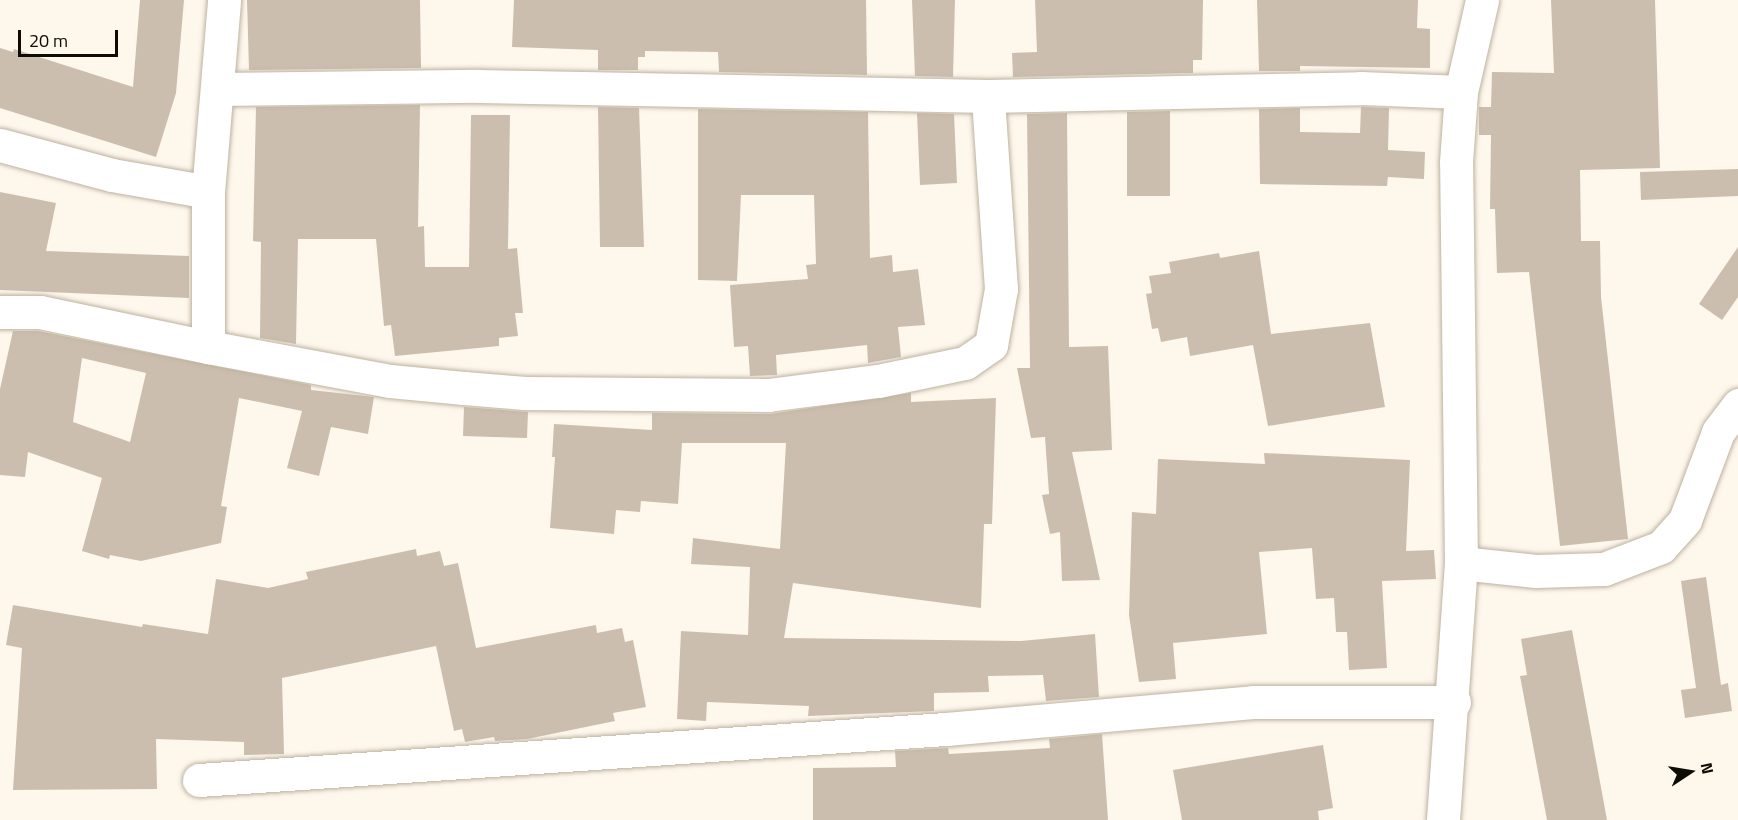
<!DOCTYPE html>
<style>
body{margin:0}
#map{position:relative;width:1738px;height:820px;overflow:hidden;background:#fef7ec;font-family:"Titillium Web",sans-serif}
div>[style]{position:absolute}
.building>*{inset:0;background:#ccbeae}
.roads{filter:drop-shadow(0 0 2px #bcb2a0) drop-shadow(0 0 2px #bcb2a0)}
.minor>*{height:33px;margin:-16.5px;padding:0 16.5px;transform-origin:16.5px;border-radius:16.5px;background:#fff}
span{translate:-50% -50%;white-space:nowrap;text-align:center;line-height:1.15;-webkit-text-stroke:4.5px #fef7ec;paint-order:stroke}
.north{position:absolute;left:1660px;top:742px;width:60px;height:60px;-webkit-text-stroke:4px #fef7ec;paint-order:stroke;rotate:78deg;font-size:16px;font-weight:700;line-height:24px;text-align:center;color:#0f0c06}
.north::after{content:'';display:block;margin:auto;width:21px;height:27px;background:#0f0c06;clip-path:polygon(50% 0,100% 100%,50% 72%,0 100%)}
.scale{position:absolute;left:18px;top:30px;width:100px;height:27px;box-sizing:border-box;border:3px solid #0f0c06;border-top:0;padding-left:8px;font-size:18px;line-height:21px;white-space:nowrap;color:#0f0c06;-webkit-text-stroke:4px #fef7ec;paint-order:stroke}
</style>
<div id="map">
<div class="building">
<div style="clip-path:polygon(140px 0,184px 0,176px 93px,156px 157px,0 108px,0 48px,13px 52px,14px 49px,133px 87px)"></div>
<div style="clip-path:polygon(247px 0,420px 0,421px 68px,249px 70px)"></div>
<div style="clip-path:polygon(514px 0,866px 0,867px 75px,719px 72px,718px 52px,645px 51px,645px 57px,638px 57px,638px 70px,598px 70px,598px 50px,512px 47px)"></div>
<div style="clip-path:polygon(912px 0,955px 0,953px 77px,915px 76px)"></div>
<div style="clip-path:polygon(1035px 0,1203px 0,1202px 60px,1193px 60px,1193px 73px,1013px 77px,1012px 53px,1037px 52px)"></div>
<div style="clip-path:polygon(1257px 0,1418px 0,1417px 28px,1430px 29px,1430px 68px,1300px 66px,1300px 71px,1259px 71px)"></div>
<div style="clip-path:polygon(1551px 0,1655px 0,1660px 168px,1580px 170px,1581px 241px,1600px 241px,1601px 297px,1628px 539px,1560px 546px,1529px 272px,1497px 273px,1495px 209px,1490px 209px,1491px 135px,1479px 135px,1479px 107px,1491px 107px,1492px 72px,1554px 73px)"></div>
<div style="clip-path:polygon(420px 105px,418px 227px,424px 226px,425px 267px,469px 267px,471px 115px,510px 115px,508px 249px,517px 248px,523px 313px,515px 313px,518px 336px,499px 338px,499px 346px,395px 356px,391px 325px,384px 326px,376px 239px,298px 239px,296px 344px,260px 338px,261px 242px,253px 241px,256px 107px)"></div>
<div style="clip-path:polygon(598px 107px,639px 108px,644px 247px,600px 247px)"></div>
<div style="clip-path:polygon(1361px 107px,1389px 108px,1388px 150px,1425px 152px,1424px 179px,1388px 177px,1387px 186px,1260px 184px,1259px 109px,1300px 108px,1300px 132px,1360px 133px)"></div>
<div style="clip-path:polygon(698px 109px,868px 112px,870px 258px,892px 255px,893px 272px,918px 269px,925px 325px,898px 327px,901px 357px,868px 363px,867px 345px,776px 355px,777px 375px,750px 376px,748px 346px,734px 347px,730px 285px,808px 279px,806px 265px,816px 264px,814px 195px,741px 195px,737px 281px,698px 280px)"></div>
<div style="clip-path:polygon(1170px 111px,1170px 196px,1127px 196px,1127px 112px)"></div>
<div style="clip-path:polygon(917px 113px,954px 114px,957px 183px,920px 185px)"></div>
<div style="clip-path:polygon(1067px 113px,1069px 347px,1108px 346px,1112px 450px,1072px 452px,1100px 580px,1062px 581px,1060px 532px,1050px 534px,1042px 495px,1049px 494px,1045px 437px,1031px 438px,1017px 368px,1030px 368px,1027px 114px)"></div>
<div style="clip-path:polygon(1738px 169px,1738px 196px,1641px 200px,1640px 172px)"></div>
<div style="clip-path:polygon(0 192px,56px 203px,46px 251px,189px 256px,189px 298px,0 290px)"></div>
<div style="clip-path:polygon(1738px 247px,1738px 297px,1722px 320px,1699px 304px)"></div>
<div style="clip-path:polygon(1259px 251px,1271px 334px,1370px 323px,1385px 407px,1268px 426px,1253px 345px,1190px 356px,1187px 337px,1161px 342px,1158px 328px,1152px 329px,1146px 294px,1152px 293px,1149px 276px,1171px 273px,1169px 262px,1219px 253px,1220px 258px)"></div>
<div style="clip-path:polygon(evenodd,13px 331px,38px 331px,311px 385px,311px 390px,374px 397px,368px 434px,331px 427px,319px 476px,287px 468px,302px 411px,239px 398px,221px 506px,227px 507px,221px 543px,141px 561px,110px 555px,109px 559px,82px 551px,102px 478px,28px 452px,25px 477px,0 475px,0 389px,13px 331px,82px 358px,146px 373px,130px 442px,73px 422px,82px 358px)"></div>
<div style="clip-path:polygon(911px 393px,911px 402px,996px 398px,992px 524px,984px 524px,981px 608px,793px 583px,784px 638px,1021px 641px,1095px 634px,1099px 697px,1046px 701px,1043px 675px,988px 676px,989px 692px,934px 693px,934px 711px,808px 716px,809px 706px,707px 702px,706px 721px,677px 719px,681px 631px,748px 635px,750px 567px,691px 564px,693px 538px,780px 549px,786px 443px,682px 443px,678px 504px,641px 501px,640px 512px,616px 510px,614px 534px,550px 528px,555px 457px,552px 457px,554px 424px,652px 430px,652px 413px,770px 414px)"></div>
<div style="clip-path:polygon(464px 407px,528px 412px,527px 438px,463px 436px)"></div>
<div style="clip-path:polygon(1264px 453px,1410px 460px,1406px 551px,1434px 550px,1436px 579px,1382px 581px,1387px 668px,1349px 670px,1347px 632px,1336px 632px,1334px 598px,1316px 599px,1312px 548px,1259px 552px,1267px 634px,1173px 643px,1176px 679px,1139px 682px,1129px 615px,1132px 512px,1156px 514px,1158px 459px,1265px 464px)"></div>
<div style="clip-path:polygon(416px 549px,417px 556px,440px 551px,444px 566px,458px 563px,476px 648px,596px 625px,597px 633px,622px 628px,625px 642px,633px 640px,646px 707px,613px 713px,615px 721px,527px 739px,495px 741px,494px 737px,465px 742px,462px 729px,454px 731px,436px 646px,282px 678px,284px 754px,244px 755px,244px 742px,156px 739px,157px 789px,13px 790px,22px 648px,6px 645px,13px 605px,142px 627px,143px 624px,208px 634px,216px 579px,268px 588px,308px 579px,306px 572px)"></div>
<div style="clip-path:polygon(1706px 577px,1721px 685px,1728px 683px,1732px 711px,1685px 718px,1681px 690px,1696px 688px,1681px 581px)"></div>
<div style="clip-path:polygon(1572px 630px,1607px 820px,1547px 820px,1520px 676px,1527px 675px,1521px 639px)"></div>
<div style="clip-path:polygon(1102px 734px,1108px 820px,813px 820px,813px 768px,896px 767px,895px 751px,948px 748px,949px 754px,1050px 748px,1049px 739px)"></div>
<div style="clip-path:polygon(1323px 745px,1333px 808px,1318px 811px,1319px 820px,1182px 820px,1173px 770px)"></div>
</div>
<div class="roads">
<div class="minor">
<div style="left:219px;top:89px;width:259px;rotate:-0.7deg"></div>
<div style="left:478px;top:86px;width:510px;rotate:1.12deg"></div>
<div style="left:988px;top:96px;width:373px;rotate:-1.2deg"></div>
<div style="left:1361px;top:88px;width:100px;rotate:2.3deg"></div>
<div style="left:0;top:145px;width:116px;rotate:15deg"></div>
<div style="left:112px;top:175px;width:97px;rotate:10deg"></div>
<div style="left:208px;top:192px;width:193px;rotate:-85.2deg"></div>
<div style="left:208px;top:192px;width:155px;rotate:90deg"></div>
<div style="left:208px;top:347px;width:185px;rotate:10.6deg"></div>
<div style="left:390px;top:381px;width:74px;rotate:5.4deg"></div>
<div style="left:464px;top:388px;width:61px;rotate:4.7deg"></div>
<div style="left:525px;top:393px;width:243px;rotate:0.5deg"></div>
<div style="left:768px;top:395px;width:111px;rotate:-7.3deg"></div>
<div style="left:878px;top:381px;width:89px;rotate:-11.7deg"></div>
<div style="left:965px;top:363px;width:32px;rotate:-35deg"></div>
<div style="left:991px;top:345px;width:57px;rotate:-79.9deg"></div>
<div style="left:1001px;top:289px;width:193px;rotate:-93.9deg"></div>
<div style="left:0;top:312px;width:40px"></div>
<div style="left:40px;top:312px;width:172px;rotate:11.8deg"></div>
<div style="left:1461px;top:563px;width:75px;rotate:6.1deg"></div>
<div style="left:1536px;top:571px;width:68px;rotate:-1.7deg"></div>
<div style="left:1604px;top:569px;width:61px;rotate:-21.1deg"></div>
<div style="left:1661px;top:547px;width:36px;rotate:-48deg"></div>
<div style="left:1685px;top:520px;width:94px;rotate:-69.4deg"></div>
<div style="left:1718px;top:432px;width:34px;rotate:-53deg"></div>
<div style="left:199px;top:780px;width:749px;rotate:-3.91deg"></div>
<div style="left:946px;top:729px;width:308px;rotate:-5deg"></div>
<div style="left:1253px;top:702px;width:201px"></div>
<div style="left:1443px;top:820px;width:258px;rotate:-86deg"></div>
<div style="left:1461px;top:563px;width:401px;rotate:-90.7deg"></div>
<div style="left:1456px;top:162px;width:70px;rotate:-85.9deg"></div>
<div style="left:1461px;top:92px;width:94px;rotate:-77.1deg"></div>
</div>
</div>
<div class="north">N</div>
<div class="scale">20 m</div>
</div>
